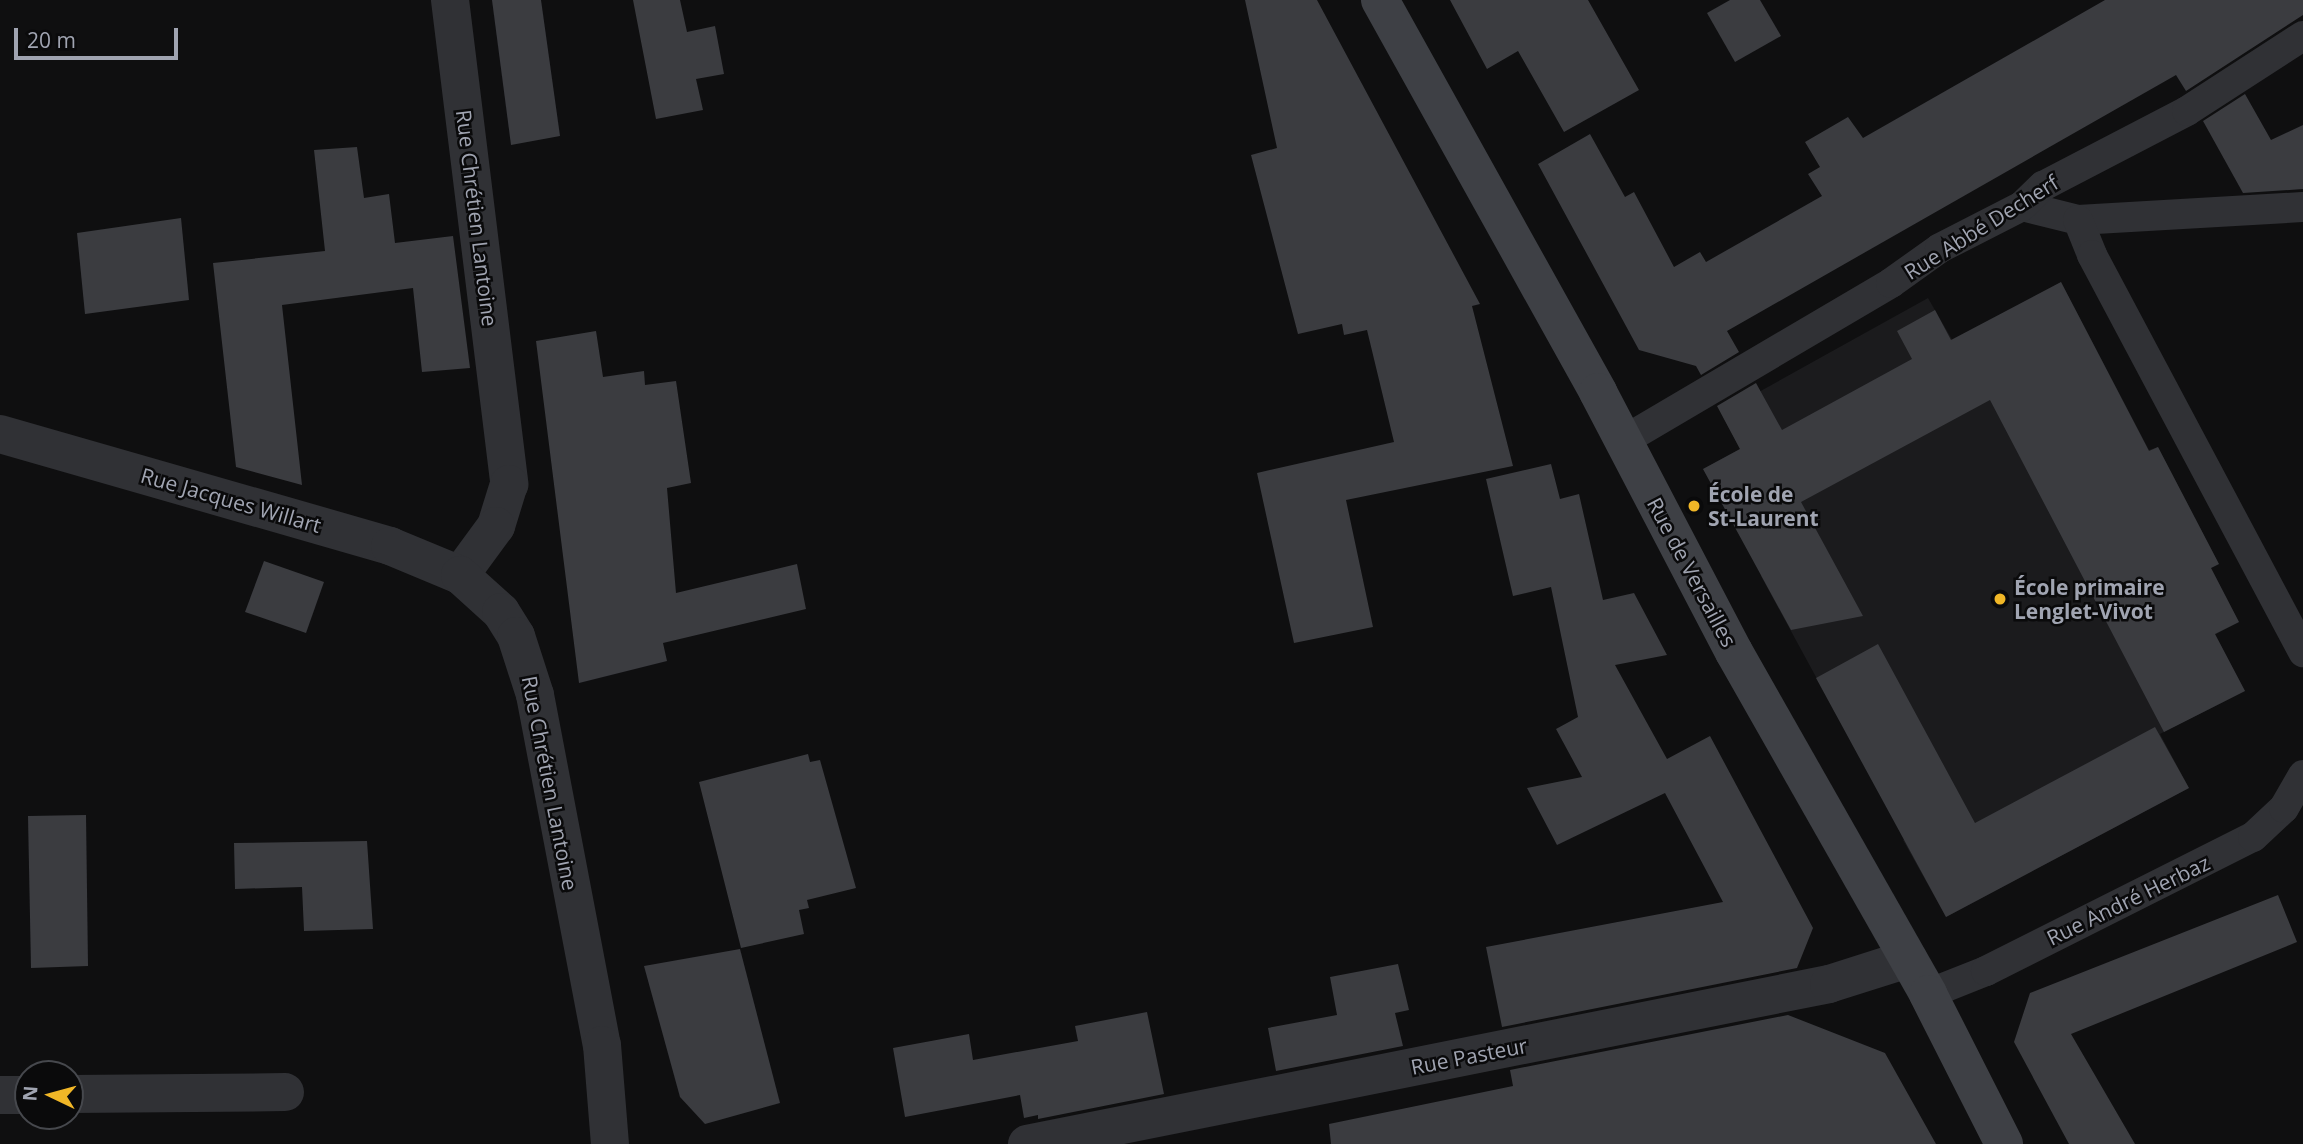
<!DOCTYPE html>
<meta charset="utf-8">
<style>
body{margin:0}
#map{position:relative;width:2303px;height:1144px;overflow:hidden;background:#0f0f10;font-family:"Open Sans",sans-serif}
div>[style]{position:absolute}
.built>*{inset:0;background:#1b1b1d}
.building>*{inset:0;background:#3b3c40}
.lane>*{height:30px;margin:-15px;padding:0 15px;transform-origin:15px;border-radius:15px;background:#303135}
.street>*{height:38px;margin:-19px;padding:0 19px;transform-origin:19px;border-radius:19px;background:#303135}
.secondary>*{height:38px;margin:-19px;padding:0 19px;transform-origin:19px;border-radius:19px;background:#3e4045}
.dots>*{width:19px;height:19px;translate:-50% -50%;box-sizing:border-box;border:4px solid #0a0a0b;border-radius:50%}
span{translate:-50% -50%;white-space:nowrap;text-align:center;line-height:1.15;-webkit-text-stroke:5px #0a0a0b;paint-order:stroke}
.street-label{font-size:21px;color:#a0a4b1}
.poi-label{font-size:21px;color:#a0a4b1;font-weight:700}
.left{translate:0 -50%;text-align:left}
.north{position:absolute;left:14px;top:1060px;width:70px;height:70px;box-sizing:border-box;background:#0a0a0b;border:2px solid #46484d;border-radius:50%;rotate:275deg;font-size:19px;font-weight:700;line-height:28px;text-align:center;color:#a0a4b1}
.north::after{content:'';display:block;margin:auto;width:24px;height:32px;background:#f1b727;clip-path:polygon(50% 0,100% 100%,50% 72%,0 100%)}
.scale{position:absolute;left:14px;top:28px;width:164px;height:32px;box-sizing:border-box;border:4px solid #a0a4b1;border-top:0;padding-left:9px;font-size:21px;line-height:24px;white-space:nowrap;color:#a0a4b1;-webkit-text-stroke:5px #0a0a0b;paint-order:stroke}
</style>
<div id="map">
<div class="built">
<div style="clip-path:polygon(2061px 282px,2149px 450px,2158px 447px,2219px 564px,2211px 568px,2239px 622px,2157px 665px,2218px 640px,2245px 691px,2160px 734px,2189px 788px,1946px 917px,1903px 840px,1950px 814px,1889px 811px,1761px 576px,1805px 551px,1740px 536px,1703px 469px,1740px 449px,1721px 413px,1928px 298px,1954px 343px)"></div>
</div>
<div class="building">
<div style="clip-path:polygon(492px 0,541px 0,560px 136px,511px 145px)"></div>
<div style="clip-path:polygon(633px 0,680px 0,687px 32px,715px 26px,724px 74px,696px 79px,703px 110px,656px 119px)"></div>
<div style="clip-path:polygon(1245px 0,1317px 0,1480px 304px,1472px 306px,1513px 466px,1346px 500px,1373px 627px,1294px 643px,1257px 473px,1394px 442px,1367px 330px,1344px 335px,1342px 324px,1298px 334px,1251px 155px,1277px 148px)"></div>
<div style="clip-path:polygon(1450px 0,1588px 0,1639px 90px,1564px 132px,1518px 51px,1487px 69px)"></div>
<div style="clip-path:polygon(1730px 0,1760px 0,1781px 36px,1735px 62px,1707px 13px)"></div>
<div style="clip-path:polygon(2105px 0,2303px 0,2303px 15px,2186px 91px,2176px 75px,1727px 331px,1739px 352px,1701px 375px,1696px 366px,1639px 350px,1538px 164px,1590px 134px,1625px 197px,1634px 192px,1674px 267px,1700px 252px,1706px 262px,1822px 196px,1808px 174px,1820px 167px,1805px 142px,1848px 117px,1863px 138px)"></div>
<div style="clip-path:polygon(2245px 94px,2271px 140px,2303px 125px,2303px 189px,2243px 193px,2203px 121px)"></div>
<div style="clip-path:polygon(357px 147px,364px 198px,389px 194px,395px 243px,453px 236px,470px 368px,422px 372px,413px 288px,282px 305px,302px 485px,236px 467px,213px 263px,325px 251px,314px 150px)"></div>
<div style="clip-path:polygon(181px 218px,189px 300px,85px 314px,77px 233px)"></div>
<div style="clip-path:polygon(2061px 282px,2149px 451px,2158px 447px,2219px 564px,2211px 568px,2239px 622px,2215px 634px,2245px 691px,2164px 732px,1990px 400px,1801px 502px,1863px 616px,1791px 630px,1703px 469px,1740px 449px,1717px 406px,1756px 383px,1782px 430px,1912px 359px,1897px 331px,1935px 310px,1951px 340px)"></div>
<div style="clip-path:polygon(596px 331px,603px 377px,644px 371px,645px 385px,676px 381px,691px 483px,667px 488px,676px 593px,797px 564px,806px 609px,663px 643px,667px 661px,579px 683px,536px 341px)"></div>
<div style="clip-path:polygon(1551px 464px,1560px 499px,1579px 494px,1603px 600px,1634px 593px,1667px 655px,1615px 665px,1667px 759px,1710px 736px,1813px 928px,1797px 968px,1502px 1027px,1486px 947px,1723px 902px,1665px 793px,1557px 845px,1527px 788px,1582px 777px,1556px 729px,1578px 717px,1551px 587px,1513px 596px,1486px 479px)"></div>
<div style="clip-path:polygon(264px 561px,324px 582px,306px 633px,245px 612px)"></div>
<div style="clip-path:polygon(1878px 644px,1975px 823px,2155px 727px,2189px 788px,1946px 917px,1816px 678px)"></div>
<div style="clip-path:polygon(808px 754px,810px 762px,820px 760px,856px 888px,807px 900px,809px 908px,799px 910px,804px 934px,741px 948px,699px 782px)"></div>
<div style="clip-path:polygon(86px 815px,88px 966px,31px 968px,28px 816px)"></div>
<div style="clip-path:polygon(367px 841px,373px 929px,304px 931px,302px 887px,235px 889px,234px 843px)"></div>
<div style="clip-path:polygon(2278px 895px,2297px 942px,2071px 1034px,2135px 1144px,2069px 1144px,2014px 1042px,2030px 993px)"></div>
<div style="clip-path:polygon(740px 949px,780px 1103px,705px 1124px,680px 1097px,644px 966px)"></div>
<div style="clip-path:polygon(1398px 964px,1409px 1010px,1395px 1013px,1403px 1046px,1276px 1071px,1268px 1028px,1337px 1015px,1330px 977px)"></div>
<div style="clip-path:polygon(1147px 1012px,1164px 1094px,1038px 1119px,1038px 1115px,1024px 1118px,1020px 1095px,905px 1117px,893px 1048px,969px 1034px,973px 1060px,1078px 1041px,1075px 1026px)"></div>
<div style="clip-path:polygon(1788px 1015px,1885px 1053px,1936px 1144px,1331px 1144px,1329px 1124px,1513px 1086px,1510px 1070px)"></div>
</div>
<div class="lane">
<div style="left:2022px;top:206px;width:58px;rotate:14deg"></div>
<div style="left:2078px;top:220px;width:225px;rotate:-3.3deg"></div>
<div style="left:2078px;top:220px;width:38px;rotate:68deg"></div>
<div style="left:2092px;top:255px;width:450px;rotate:62deg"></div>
<div style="left:1623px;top:441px;width:311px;rotate:-30.5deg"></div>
<div style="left:1891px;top:283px;width:60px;rotate:-35.5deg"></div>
<div style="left:1940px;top:248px;width:92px;rotate:-27.1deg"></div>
<div style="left:2022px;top:206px;width:29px;rotate:-44deg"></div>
<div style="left:2043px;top:186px;width:162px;rotate:-27.5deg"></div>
<div style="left:2187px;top:111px;width:138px;rotate:-32.9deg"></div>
<div style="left:1928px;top:994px;width:62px;rotate:-21.6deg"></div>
<div style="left:1986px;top:971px;width:299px;rotate:-26.7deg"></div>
<div style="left:2253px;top:837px;width:42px;rotate:-43.1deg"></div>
<div style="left:2284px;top:808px;width:38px;rotate:-60deg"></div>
</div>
<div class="street">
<div style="left:450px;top:0;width:488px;rotate:83deg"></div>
<div style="left:509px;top:484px;width:44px;rotate:107.2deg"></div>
<div style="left:496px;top:526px;width:61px;rotate:126.3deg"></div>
<div style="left:0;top:434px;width:406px;rotate:16deg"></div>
<div style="left:390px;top:546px;width:76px;rotate:22.5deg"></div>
<div style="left:460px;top:575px;width:55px;rotate:42.1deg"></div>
<div style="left:501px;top:612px;width:28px;rotate:58deg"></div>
<div style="left:516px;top:636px;width:62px;rotate:72.1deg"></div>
<div style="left:535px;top:695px;width:356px;rotate:79.2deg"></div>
<div style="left:602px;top:1045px;width:99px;rotate:85.4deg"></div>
<div style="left:70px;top:1094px;width:215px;rotate:-0.5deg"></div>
<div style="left:0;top:1095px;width:28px"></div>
<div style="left:1027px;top:1144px;width:818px;rotate:-11.28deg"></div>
<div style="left:1829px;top:984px;width:83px;rotate:-17.6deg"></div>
</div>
<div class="secondary">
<div style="left:1380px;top:0;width:449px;rotate:60.9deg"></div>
<div style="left:1598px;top:392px;width:293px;rotate:62.4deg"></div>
<div style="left:1734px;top:652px;width:393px;rotate:60.4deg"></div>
<div style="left:1928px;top:994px;width:168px;rotate:63.1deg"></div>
</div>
<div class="dots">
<div style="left:1694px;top:506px;background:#f1b727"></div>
<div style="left:2000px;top:599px;background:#f1b727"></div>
</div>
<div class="street-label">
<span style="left:477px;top:218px;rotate:83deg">Rue Chrétien Lantoine</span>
<span style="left:1981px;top:227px;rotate:-32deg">Rue Abbé Decherf</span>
<span style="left:231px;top:500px;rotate:16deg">Rue Jacques Willart</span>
<span style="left:1692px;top:572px;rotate:62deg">Rue de Versailles</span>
<span style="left:550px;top:783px;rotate:79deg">Rue Chrétien Lantoine</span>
<span style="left:2128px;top:900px;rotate:-26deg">Rue André Herbaz</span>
<span style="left:1469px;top:1056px;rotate:-11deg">Rue Pasteur</span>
</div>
<div class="poi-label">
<span class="left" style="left:1708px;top:506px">École de<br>St-Laurent</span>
<span class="left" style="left:2014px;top:599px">École primaire<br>Lenglet-Vivot</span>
</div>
<div class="north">N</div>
<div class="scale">20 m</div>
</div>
